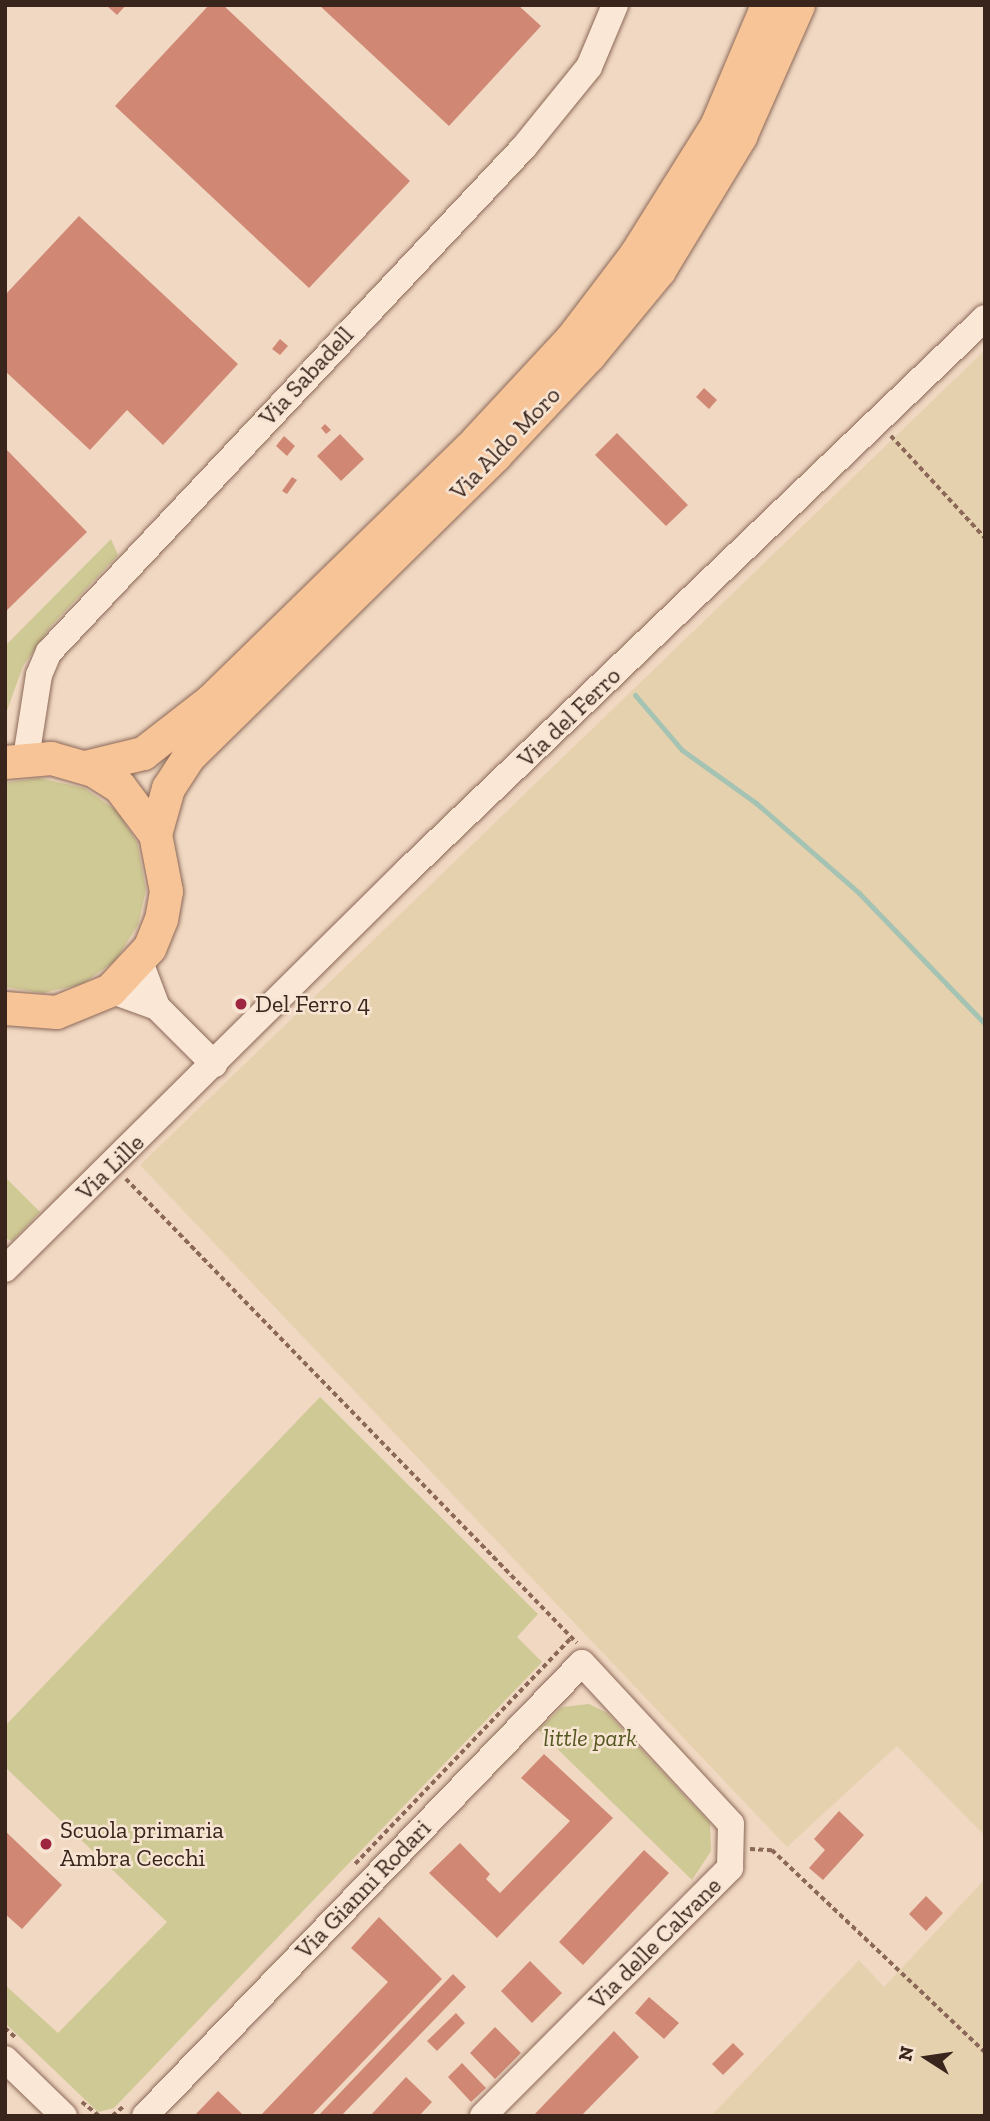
<!DOCTYPE html>
<style>
body{margin:0}
#map{position:relative;width:990px;height:2121px;overflow:hidden;background:#f0d8c2;font-family:"Zilla Slab",serif}
div>[style]{position:absolute}
.farmland>*{inset:0;background:#e6d1af}
.green>*{inset:0;background:#cfc995}
.stream>*{height:5px;margin:-2.5px;padding:0 2.5px;transform-origin:2.5px;border-radius:2.5px;background:#a4c3b3}
.building>*{inset:0;background:#d08875}
.path>*{height:3.5px;margin-top:-1.75px;transform-origin:0;background:repeating-linear-gradient(90deg,#8b6858 0 5px,transparent 0 8.5px)}
.roads{filter:drop-shadow(0 0 2px #8b6858) drop-shadow(0 0 2px #8b6858)}
.minor>*{height:26px;margin:-13px;padding:0 13px;transform-origin:13px;border-radius:13px;background:#fbe7d5}
.major>*{height:33px;margin:-16.5px;padding:0 16.5px;transform-origin:16.5px;border-radius:16.5px;background:#f6c497}
.dots>*{width:19px;height:19px;translate:-50% -50%;box-sizing:border-box;border:4px solid #f7e4d2;border-radius:50%}
span{translate:-50% -50%;white-space:nowrap;text-align:center;line-height:1.15;-webkit-text-stroke:5px #f7e4d2;paint-order:stroke}
.street-label{font-size:24px;color:#3a251d}
.poi-label{font-size:24px;color:#3a251d}
.left{translate:0 -50%;text-align:left}
.park-label{font-size:24px;color:#565822;font-style:italic}
.frame{position:absolute;inset:0;border:7px solid #3a251d;pointer-events:none}
.north{position:absolute;left:892px;top:2023px;width:70px;height:70px;-webkit-text-stroke:5px #f7e4d2;paint-order:stroke;rotate:282deg;font-size:19px;font-weight:700;line-height:28px;text-align:center;color:#3a251d}
.north::after{content:'';display:block;margin:auto;width:24px;height:32px;background:#3a251d;clip-path:polygon(50% 0,100% 100%,50% 72%,0 100%)}
</style>
<div id="map">
<div class="farmland">
<div style="clip-path:polygon(985px 350px,985px 1836px,897px 1746px,787px 1847px,140px 1165px)"></div>
<div style="clip-path:polygon(985px 1879px,985px 2116px,711px 2116px,859px 1960px,884px 1987px)"></div>
</div>
<div class="green">
<div style="clip-path:polygon(111px 539px,118px 555px,51px 626px,23px 666px,5px 716px,5px 646px)"></div>
<div style="clip-path:polygon(39px 778px,84px 788px,116px 810px,137px 842px,146px 890px,138px 925px,115px 961px,82px 984px,43px 993px,5px 987px,5px 783px)"></div>
<div style="clip-path:polygon(5px 1177px,40px 1212px,12px 1241px,5px 1238px)"></div>
<div style="clip-path:polygon(320px 1397px,538px 1614px,517px 1637px,542px 1662px,114px 2108px,98px 2112px,5px 2023px,5px 1985px,58px 2033px,167px 1922px,5px 1767px,5px 1726px)"></div>
<div style="clip-path:polygon(589px 1704px,607px 1713px,710px 1823px,711px 1851px,692px 1880px,538px 1730px,562px 1707px)"></div>
</div>
<div class="stream">
<div style="left:635px;top:695px;width:72px;rotate:49.5deg"></div>
<div style="left:682px;top:750px;width:91px;rotate:35.6deg"></div>
<div style="left:756px;top:803px;width:137px;rotate:41.1deg"></div>
<div style="left:859px;top:893px;width:182px;rotate:46.1deg"></div>
</div>
<div class="building">
<div style="clip-path:polygon(106px 5px,126px 5px,117px 15px)"></div>
<div style="clip-path:polygon(209px 5px,223px 5px,410px 181px,309px 288px,115px 106px)"></div>
<div style="clip-path:polygon(319px 5px,518px 5px,541px 26px,449px 126px)"></div>
<div style="clip-path:polygon(79px 216px,238px 364px,163px 445px,127px 410px,90px 450px,5px 371px,5px 295px)"></div>
<div style="clip-path:polygon(280px 339px,288px 346px,280px 355px,272px 349px)"></div>
<div style="clip-path:polygon(704px 388px,717px 400px,709px 409px,696px 397px)"></div>
<div style="clip-path:polygon(325px 424px,331px 430px,326px 434px,321px 428px)"></div>
<div style="clip-path:polygon(617px 433px,688px 505px,666px 526px,595px 455px)"></div>
<div style="clip-path:polygon(340px 434px,364px 459px,341px 481px,317px 456px)"></div>
<div style="clip-path:polygon(284px 436px,295px 446px,287px 456px,276px 446px)"></div>
<div style="clip-path:polygon(5px 448px,87px 532px,5px 612px)"></div>
<div style="clip-path:polygon(292px 477px,297px 480px,287px 494px,282px 491px)"></div>
<div style="clip-path:polygon(544px 1754px,613px 1818px,497px 1938px,429px 1873px,460px 1843px,490px 1874px,486px 1879px,500px 1893px,570px 1821px,521px 1778px)"></div>
<div style="clip-path:polygon(839px 1811px,864px 1835px,823px 1880px,809px 1868px,825px 1850px,814px 1839px)"></div>
<div style="clip-path:polygon(5px 1831px,62px 1885px,22px 1929px,5px 1914px)"></div>
<div style="clip-path:polygon(644px 1850px,669px 1873px,583px 1965px,559px 1942px)"></div>
<div style="clip-path:polygon(926px 1896px,943px 1913px,926px 1931px,909px 1914px)"></div>
<div style="clip-path:polygon(379px 1917px,442px 1979px,311px 2116px,260px 2116px,388px 1982px,351px 1948px)"></div>
<div style="clip-path:polygon(530px 1961px,562px 1993px,532px 2023px,501px 1991px)"></div>
<div style="clip-path:polygon(453px 1974px,466px 1987px,341px 2116px,318px 2116px)"></div>
<div style="clip-path:polygon(649px 1997px,679px 2023px,664px 2039px,635px 2013px)"></div>
<div style="clip-path:polygon(456px 2013px,465px 2023px,437px 2051px,427px 2041px)"></div>
<div style="clip-path:polygon(495px 2027px,521px 2053px,495px 2079px,470px 2053px)"></div>
<div style="clip-path:polygon(614px 2031px,639px 2057px,581px 2116px,533px 2116px)"></div>
<div style="clip-path:polygon(733px 2043px,744px 2054px,723px 2075px,712px 2064px)"></div>
<div style="clip-path:polygon(462px 2063px,486px 2088px,471px 2102px,448px 2077px)"></div>
<div style="clip-path:polygon(406px 2077px,432px 2102px,419px 2116px,370px 2116px)"></div>
<div style="clip-path:polygon(218px 2091px,236px 2108px,244px 2116px,194px 2116px)"></div>
</div>
<div class="path">
<div style="left:891px;top:436px;width:139px;rotate:47.3deg"></div>
<div style="left:126px;top:1179px;width:647px;rotate:45.81deg"></div>
<div style="left:750px;top:1849px;width:22px;rotate:3deg"></div>
<div style="left:772px;top:1850px;width:294px;rotate:43.5deg"></div>
<div style="left:355px;top:1864px;width:313px;rotate:-46.3deg"></div>
<div style="left:5px;top:2028px;width:15px;rotate:42deg"></div>
<div style="left:82px;top:2102px;width:22px;rotate:39deg"></div>
<div style="left:112px;top:2116px;width:17px;rotate:-40deg"></div>
</div>
<div class="roads">
<div class="minor">
<div style="left:26px;top:758px;width:84px;rotate:-81.1deg"></div>
<div style="left:39px;top:675px;width:25px;rotate:-67deg"></div>
<div style="left:49px;top:652px;width:693px;rotate:-46.75deg"></div>
<div style="left:524px;top:147px;width:103px;rotate:-50.9deg"></div>
<div style="left:589px;top:67px;width:67px;rotate:-67.2deg"></div>
<div style="left:140px;top:962px;width:48px;rotate:69.3deg"></div>
<div style="left:110px;top:990px;width:50px;rotate:19.9deg"></div>
<div style="left:157px;top:1007px;width:81px;rotate:45deg"></div>
<div style="left:5px;top:1269px;width:566px;rotate:-44.71deg"></div>
<div style="left:407px;top:871px;width:800px;rotate:-43.73deg"></div>
<div style="left:5px;top:2059px;width:82px;rotate:44deg"></div>
<div style="left:145px;top:2116px;width:629px;rotate:-46.03deg"></div>
<div style="left:582px;top:1663px;width:219px;rotate:47.2deg"></div>
<div style="left:731px;top:1824px;width:44px;rotate:91.3deg"></div>
<div style="left:730px;top:1868px;width:350px;rotate:134.9deg"></div>
</div>
<div class="major">
<div style="left:5px;top:762px;width:46px;rotate:-5deg"></div>
<div style="left:51px;top:758px;width:44px;rotate:15.9deg"></div>
<div style="left:93px;top:770px;width:31px;rotate:32deg"></div>
<div style="left:119px;top:786px;width:60px;rotate:53.1deg"></div>
<div style="left:155px;top:834px;width:58px;rotate:79.1deg"></div>
<div style="left:166px;top:891px;width:28px;rotate:100deg"></div>
<div style="left:161px;top:919px;width:31px;rotate:112deg"></div>
<div style="left:149px;top:948px;width:57px;rotate:132.9deg"></div>
<div style="left:110px;top:990px;width:58px;rotate:157.8deg"></div>
<div style="left:56px;top:1012px;width:51px;rotate:-175.5deg"></div>
<div style="left:85px;top:767px;width:60px;rotate:-13.6deg"></div>
<div style="left:143px;top:753px;width:86px;rotate:-37.9deg"></div>
<div style="left:211px;top:700px;width:373px;rotate:-44.3deg"></div>
<div style="left:478px;top:439px;width:137px;rotate:-47.1deg"></div>
<div style="left:571px;top:339px;width:106px;rotate:-52.7deg"></div>
<div style="left:635px;top:255px;width:152px;rotate:-57.9deg"></div>
<div style="left:716px;top:126px;width:131px;rotate:-67.1deg"></div>
<div style="left:155px;top:834px;width:48px;rotate:-74.2deg"></div>
<div style="left:168px;top:788px;width:37px;rotate:-57deg"></div>
<div style="left:188px;top:757px;width:431px;rotate:-44.5deg"></div>
<div style="left:495px;top:455px;width:137px;rotate:-46.8deg"></div>
<div style="left:589px;top:355px;width:110px;rotate:-50.5deg"></div>
<div style="left:659px;top:270px;width:157px;rotate:-58.8deg"></div>
<div style="left:740px;top:136px;width:143px;rotate:-66.1deg"></div>
</div>
</div>
<div class="dots">
<div style="left:241px;top:1004px;background:#9d2540"></div>
<div style="left:46px;top:1844px;background:#9d2540"></div>
</div>
<div class="street-label">
<span style="left:306px;top:376px;rotate:-47deg">Via Sabadell</span>
<span style="left:505px;top:443px;rotate:-46deg">Via Aldo Moro</span>
<span style="left:569px;top:717px;rotate:-44deg">Via del Ferro</span>
<span style="left:110px;top:1167px;rotate:-44deg">Via Lille</span>
<span style="left:363px;top:1889px;rotate:-46deg">Via Gianni Rodari</span>
<span style="left:655px;top:1943px;rotate:-45deg">Via delle Calvane</span>
</div>
<div class="poi-label">
<span class="left" style="left:255px;top:1004px">Del Ferro 4</span>
<span class="left" style="left:60px;top:1844px">Scuola primaria<br>Ambra Cecchi</span>
</div>
<div class="park-label">
<span style="left:590px;top:1738px">little park</span>
</div>
<div class="frame"></div>
<div class="north">N</div>
</div>
